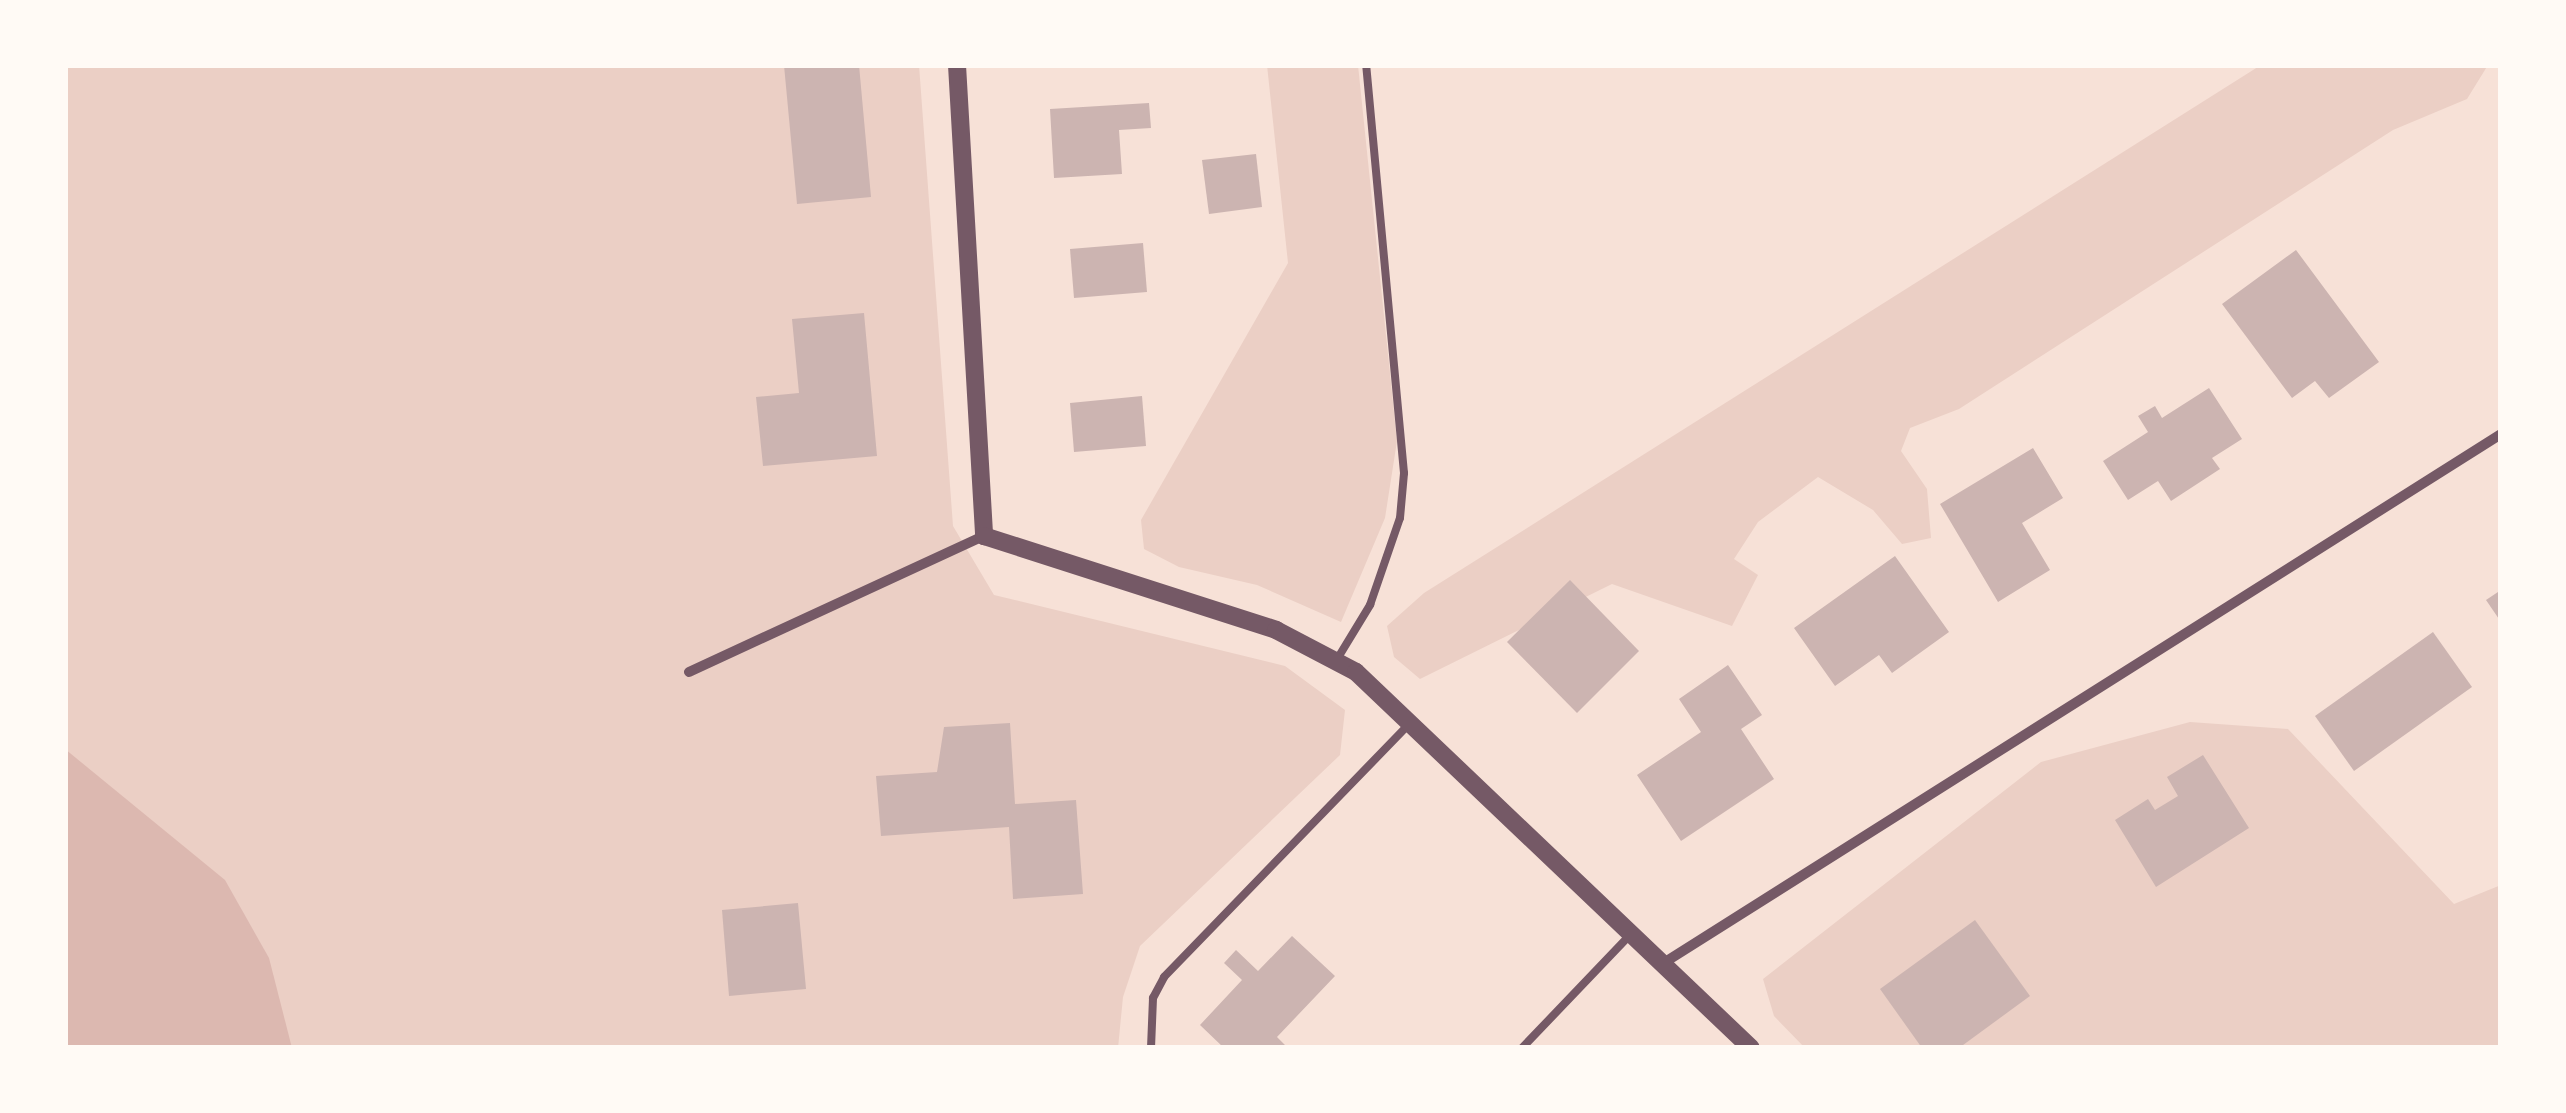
<!DOCTYPE html>
<style>
body{margin:0}
#map{position:relative;width:2566px;height:1113px;overflow:hidden;background:#f7e1d7;font-family:"Open Sans",sans-serif}
div>[style]{position:absolute}
.green>*{inset:0;background:#ebcfc5}
.water>*{inset:0;background:#dcb8b0}
.building>*{inset:0;background:#ccb4b1}
.service>*{height:8px;margin:-4px;padding:0 4px;transform-origin:4px;border-radius:4px;background:#755966}
.minor>*{height:10px;margin:-5px;padding:0 5px;transform-origin:5px;border-radius:5px;background:#755966}
.tertiary>*{height:18px;margin:-9px;padding:0 9px;transform-origin:9px;border-radius:9px;background:#755966}
span{translate:-50% -50%;white-space:nowrap;text-align:center;line-height:1.15;-webkit-text-stroke:8px #fffaf5;paint-order:stroke}
.frame{position:absolute;inset:0;border:68px solid #fffaf5;pointer-events:none}
</style>
<div id="map">
<div class="green">
<div style="clip-path:polygon(65px 65px,919px 65px,953px 526px,994px 595px,1285px 666px,1345px 710px,1340px 755px,1140px 946px,1123px 997px,1118px 1048px,65px 1048px)"></div>
<div style="clip-path:polygon(1267px 65px,1358px 65px,1397px 441px,1385px 518px,1341px 622px,1257px 585px,1179px 567px,1144px 549px,1141px 520px,1288px 263px)"></div>
<div style="clip-path:polygon(2261px 65px,2488px 65px,2467px 99px,2393px 130px,1959px 409px,1910px 428px,1901px 451px,1927px 489px,1931px 538px,1902px 544px,1873px 510px,1818px 477px,1758px 522px,1734px 559px,1758px 575px,1732px 626px,1612px 584px,1420px 679px,1394px 657px,1387px 626px,1424px 593px)"></div>
<div style="clip-path:polygon(2190px 722px,2288px 729px,2454px 904px,2501px 885px,2501px 1048px,1805px 1048px,1774px 1016px,1763px 979px,2041px 762px)"></div>
</div>
<div class="water">
<div style="clip-path:polygon(65px 749px,225px 880px,269px 958px,292px 1048px,65px 1048px)"></div>
</div>
<div class="building">
<div style="clip-path:polygon(784px 65px,859px 65px,871px 197px,797px 204px)"></div>
<div style="clip-path:polygon(1149px 103px,1151px 128px,1119px 130px,1122px 174px,1054px 178px,1050px 109px)"></div>
<div style="clip-path:polygon(1256px 154px,1262px 207px,1209px 214px,1202px 160px)"></div>
<div style="clip-path:polygon(1143px 243px,1147px 292px,1074px 298px,1070px 249px)"></div>
<div style="clip-path:polygon(2296px 250px,2379px 362px,2329px 398px,2315px 381px,2292px 398px,2222px 304px)"></div>
<div style="clip-path:polygon(864px 313px,877px 456px,763px 466px,756px 397px,799px 393px,792px 319px)"></div>
<div style="clip-path:polygon(2209px 388px,2242px 439px,2212px 458px,2220px 469px,2171px 501px,2158px 481px,2128px 500px,2103px 461px,2148px 432px,2138px 416px,2155px 406px,2162px 418px)"></div>
<div style="clip-path:polygon(1142px 396px,1146px 446px,1074px 452px,1070px 403px)"></div>
<div style="clip-path:polygon(2033px 448px,2063px 498px,2022px 523px,2050px 570px,1998px 602px,1940px 504px)"></div>
<div style="clip-path:polygon(1895px 556px,1949px 632px,1892px 673px,1879px 655px,1835px 686px,1794px 628px)"></div>
<div style="clip-path:polygon(1570px 580px,1639px 651px,1577px 713px,1507px 642px)"></div>
<div style="clip-path:polygon(2501px 590px,2501px 622px,2486px 600px)"></div>
<div style="clip-path:polygon(2433px 632px,2472px 687px,2354px 771px,2315px 716px)"></div>
<div style="clip-path:polygon(1728px 665px,1762px 715px,1741px 729px,1774px 779px,1681px 841px,1637px 775px,1701px 732px,1679px 699px)"></div>
<div style="clip-path:polygon(1010px 723px,1015px 804px,1076px 800px,1083px 894px,1013px 899px,1009px 827px,881px 836px,876px 776px,937px 772px,944px 727px)"></div>
<div style="clip-path:polygon(2203px 755px,2249px 828px,2156px 887px,2115px 820px,2148px 799px,2155px 810px,2178px 796px,2167px 777px)"></div>
<div style="clip-path:polygon(798px 903px,806px 989px,729px 996px,722px 910px)"></div>
<div style="clip-path:polygon(1975px 920px,2030px 996px,1959px 1048px,1922px 1048px,1880px 989px)"></div>
<div style="clip-path:polygon(1292px 936px,1335px 976px,1277px 1037px,1288px 1048px,1224px 1048px,1200px 1025px,1242px 980px,1224px 963px,1236px 950px,1258px 971px)"></div>
</div>
<div class="service">
<div style="left:1336px;top:661px;width:66px;rotate:-58.7deg"></div>
<div style="left:1370px;top:605px;width:92px;rotate:-71deg"></div>
<div style="left:1400px;top:518px;width:45px;rotate:-84.9deg"></div>
<div style="left:1404px;top:473px;width:410px;rotate:-95.3deg"></div>
<div style="left:1151px;top:1048px;width:50px;rotate:-87.7deg"></div>
<div style="left:1153px;top:998px;width:24px;rotate:-62deg"></div>
<div style="left:1164px;top:977px;width:354px;rotate:-45.9deg"></div>
<div style="left:1522px;top:1048px;width:158px;rotate:-46.3deg"></div>
</div>
<div class="minor">
<div style="left:689px;top:672px;width:325px;rotate:-24.8deg"></div>
<div style="left:1662px;top:964px;width:992px;rotate:-32.28deg"></div>
</div>
<div class="tertiary">
<div style="left:957px;top:65px;width:472px;rotate:86.7deg"></div>
<div style="left:984px;top:536px;width:307px;rotate:17.8deg"></div>
<div style="left:1276px;top:630px;width:90px;rotate:27.7deg"></div>
<div style="left:1356px;top:672px;width:545px;rotate:43.59deg"></div>
</div>
<div class="frame"></div>
</div>
